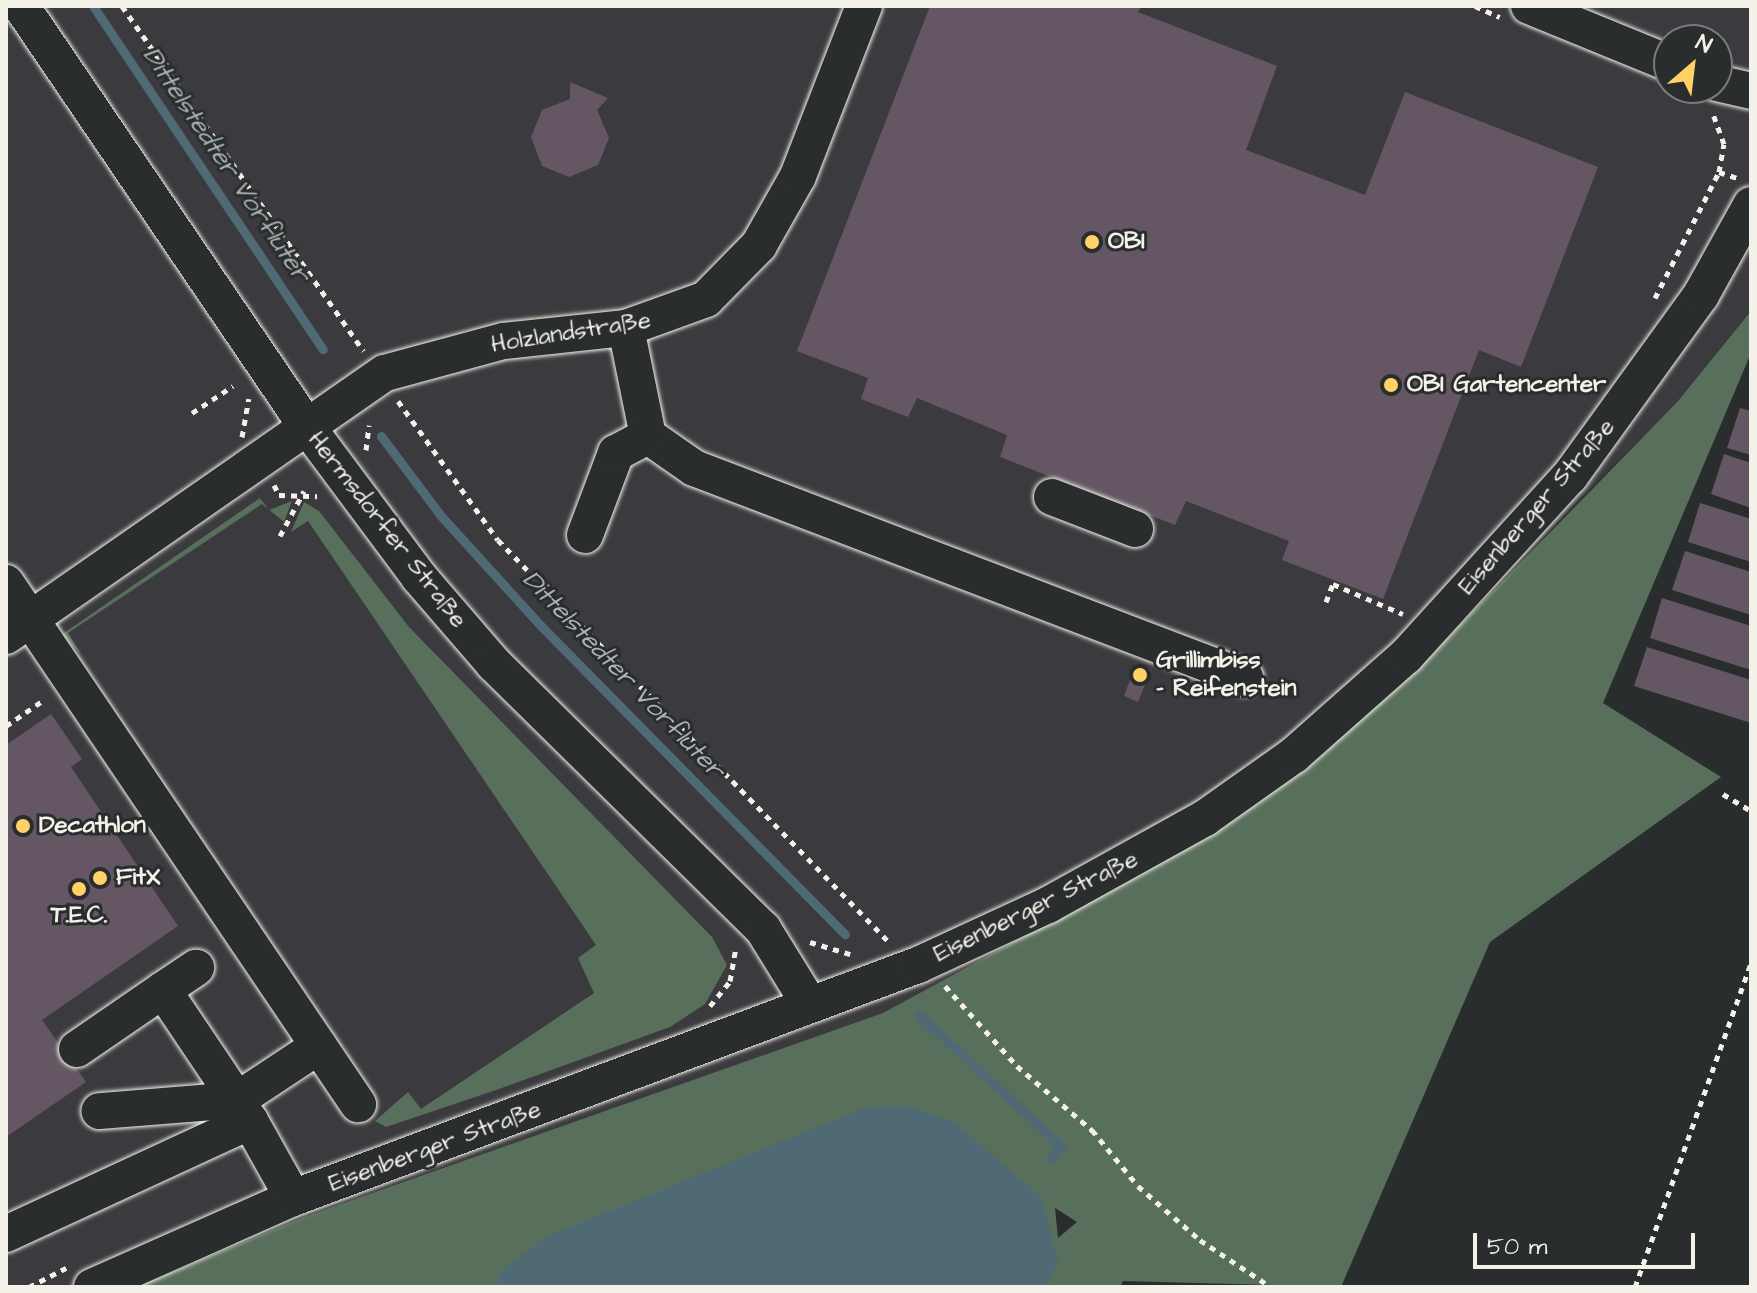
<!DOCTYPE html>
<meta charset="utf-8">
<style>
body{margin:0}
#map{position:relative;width:1757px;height:1293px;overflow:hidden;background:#2a2d2e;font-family:"Architects Daughter",sans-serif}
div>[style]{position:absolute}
.built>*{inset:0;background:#3b3a3e}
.green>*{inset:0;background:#586f5b}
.water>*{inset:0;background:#4f6a74}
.stream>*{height:9px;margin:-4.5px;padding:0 4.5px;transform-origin:4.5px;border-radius:4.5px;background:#4f6a74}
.building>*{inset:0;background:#645763}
.path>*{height:5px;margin-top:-2.5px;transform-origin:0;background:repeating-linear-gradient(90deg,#f4f1e8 0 6px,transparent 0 12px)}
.roads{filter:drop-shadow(0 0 2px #f4f1e8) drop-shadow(0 0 2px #f4f1e8)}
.minor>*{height:36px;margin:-18px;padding:0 18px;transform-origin:18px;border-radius:18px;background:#2a2d2e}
.dots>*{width:22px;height:22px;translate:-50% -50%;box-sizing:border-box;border:4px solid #2a2d2e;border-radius:50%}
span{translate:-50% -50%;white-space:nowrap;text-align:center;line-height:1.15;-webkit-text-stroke:6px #2a2d2e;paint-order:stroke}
.poi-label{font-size:24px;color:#f4f1e8;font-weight:700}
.left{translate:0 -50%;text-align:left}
.street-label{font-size:24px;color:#f4f1e8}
.water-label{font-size:26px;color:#aab4b4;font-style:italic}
.frame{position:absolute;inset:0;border:8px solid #f4f1e8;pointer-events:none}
.north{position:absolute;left:1653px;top:24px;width:80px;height:80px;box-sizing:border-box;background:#2a2d2e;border:2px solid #7b7b78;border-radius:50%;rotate:28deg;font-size:22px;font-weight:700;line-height:32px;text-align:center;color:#f4f1e8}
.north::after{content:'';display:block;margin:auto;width:28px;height:36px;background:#ffd166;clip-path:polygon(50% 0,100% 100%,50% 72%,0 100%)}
.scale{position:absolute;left:1473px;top:1233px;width:222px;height:36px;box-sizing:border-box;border:4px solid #f4f1e8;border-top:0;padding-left:10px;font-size:24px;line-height:28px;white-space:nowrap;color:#f4f1e8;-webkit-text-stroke:6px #2a2d2e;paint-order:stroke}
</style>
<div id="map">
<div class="built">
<div style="clip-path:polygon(evenodd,6px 6px,1751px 6px,1751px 311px,1678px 401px,1364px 717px,1262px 801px,1132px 882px,928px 994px,849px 1028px,302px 1218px,137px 1287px,6px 1287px,6px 6px,1669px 40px,1717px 40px,1717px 88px,1669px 88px,1669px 40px)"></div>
</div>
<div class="green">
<div style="clip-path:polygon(evenodd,1751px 311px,1751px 353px,1603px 703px,1721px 777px,1490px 942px,1341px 1287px,1123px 1281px,1120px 1287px,137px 1287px,302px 1218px,883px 1013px,1209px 836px,1321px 754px,1431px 655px,1678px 401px,1751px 311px,1055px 1208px,1077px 1222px,1058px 1238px,1055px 1208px)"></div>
<div style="clip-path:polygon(260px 498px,269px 510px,292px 501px,284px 522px,262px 504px,68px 633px,81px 654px,61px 635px)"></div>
<div style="clip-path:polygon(304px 502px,319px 511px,409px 627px,712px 937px,727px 965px,705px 1004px,670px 1027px,499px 1089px,386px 1127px,375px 1121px,408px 1092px,421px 1109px,594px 993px,578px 958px,596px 945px,308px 521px,291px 532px)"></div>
</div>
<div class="water">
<div style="clip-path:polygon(907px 1106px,954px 1122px,1042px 1198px,1058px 1262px,1046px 1287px,496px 1287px,500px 1272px,548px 1236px,867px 1107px)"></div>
</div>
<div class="stream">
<div style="left:93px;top:6px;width:413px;rotate:56.2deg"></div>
<div style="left:381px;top:436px;width:100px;rotate:53.1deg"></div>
<div style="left:441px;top:516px;width:149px;rotate:47.7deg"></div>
<div style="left:541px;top:626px;width:433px;rotate:45.4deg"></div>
<div style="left:918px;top:1014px;width:195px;rotate:42.7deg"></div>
<div style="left:1061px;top:1146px;width:16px;rotate:130deg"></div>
</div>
<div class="building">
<div style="clip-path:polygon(930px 6px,1141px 6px,1138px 12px,1277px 66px,1246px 150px,1365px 195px,1405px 92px,1598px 167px,1521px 367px,1479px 350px,1383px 599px,1282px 560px,1289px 541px,1186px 501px,1175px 525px,1000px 457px,1007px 435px,917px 398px,908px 417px,861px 399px,868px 378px,797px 351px)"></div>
<div style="clip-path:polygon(570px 82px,608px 98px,597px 110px,609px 138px,598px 165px,569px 177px,542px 166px,531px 137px,542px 110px,570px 99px)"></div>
<div style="clip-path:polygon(1740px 408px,1751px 411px,1751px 455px,1727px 448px)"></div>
<div style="clip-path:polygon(1724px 454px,1751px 463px,1751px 508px,1711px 494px)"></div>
<div style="clip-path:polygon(1700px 503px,1751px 519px,1751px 562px,1688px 542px)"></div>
<div style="clip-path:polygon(1685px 551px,1751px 572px,1751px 615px,1672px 590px)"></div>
<div style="clip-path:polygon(1662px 598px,1751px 626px,1751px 670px,1650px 638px)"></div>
<div style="clip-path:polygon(1647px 647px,1751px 680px,1751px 723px,1634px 686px)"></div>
<div style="clip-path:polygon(1136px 664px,1151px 670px,1138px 702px,1124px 696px)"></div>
<div style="clip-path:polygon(51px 714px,82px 759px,71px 767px,178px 926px,42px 1020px,86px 1082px,6px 1137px,6px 745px)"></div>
</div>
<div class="path">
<div style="left:122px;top:6px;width:421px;rotate:55deg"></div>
<div style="left:1475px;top:6px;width:27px;rotate:24deg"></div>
<div style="left:1719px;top:172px;width:19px;rotate:18deg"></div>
<div style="left:1655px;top:298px;width:141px;rotate:-63.1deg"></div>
<div style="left:1719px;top:172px;width:28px;rotate:-80deg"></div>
<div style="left:1724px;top:144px;width:32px;rotate:-110deg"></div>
<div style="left:398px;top:401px;width:171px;rotate:54.3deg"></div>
<div style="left:498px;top:540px;width:559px;rotate:45.8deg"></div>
<div style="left:192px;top:413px;width:49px;rotate:-33.4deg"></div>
<div style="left:242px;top:437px;width:39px;rotate:-80deg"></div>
<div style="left:366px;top:450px;width:25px;rotate:-83deg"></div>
<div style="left:274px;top:485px;width:11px;rotate:63deg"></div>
<div style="left:279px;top:495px;width:38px;rotate:2deg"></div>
<div style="left:280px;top:536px;width:51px;rotate:-61.9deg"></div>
<div style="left:1326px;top:602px;width:19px;rotate:-69deg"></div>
<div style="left:1333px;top:584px;width:76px;rotate:23.2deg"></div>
<div style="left:6px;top:726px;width:47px;rotate:-34.7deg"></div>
<div style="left:1723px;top:794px;width:33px;rotate:31deg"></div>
<div style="left:810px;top:942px;width:42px;rotate:16.7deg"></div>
<div style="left:945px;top:986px;width:108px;rotate:48deg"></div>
<div style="left:1017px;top:1066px;width:99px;rotate:40.5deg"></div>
<div style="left:1092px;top:1130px;width:72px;rotate:50.6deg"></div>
<div style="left:1138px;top:1186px;width:82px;rotate:41.1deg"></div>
<div style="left:1200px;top:1240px;width:85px;rotate:33.5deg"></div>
<div style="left:710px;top:1006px;width:32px;rotate:-51deg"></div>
<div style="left:730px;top:981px;width:34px;rotate:-80deg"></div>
<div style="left:29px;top:1287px;width:42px;rotate:-27.2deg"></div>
<div style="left:1635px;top:1287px;width:344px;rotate:-70.3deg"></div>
</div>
<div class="roads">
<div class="minor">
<div style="left:21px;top:6px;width:505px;rotate:55.81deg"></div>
<div style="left:305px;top:424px;width:191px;rotate:53.3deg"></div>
<div style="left:419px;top:577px;width:115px;rotate:49.2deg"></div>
<div style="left:494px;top:664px;width:378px;rotate:44.6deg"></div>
<div style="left:763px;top:929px;width:89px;rotate:58.3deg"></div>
<div style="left:1529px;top:6px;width:151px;rotate:22.2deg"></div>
<div style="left:1717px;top:83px;width:35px;rotate:13deg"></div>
<div style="left:626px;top:328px;width:110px;rotate:78.5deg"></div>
<div style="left:648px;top:436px;width:56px;rotate:34.8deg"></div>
<div style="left:694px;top:468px;width:590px;rotate:20.86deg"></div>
<div style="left:1052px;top:497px;width:89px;rotate:21.1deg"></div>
<div style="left:585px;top:535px;width:88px;rotate:-69.3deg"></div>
<div style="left:616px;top:453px;width:36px;rotate:-28deg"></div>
<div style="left:6px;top:583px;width:629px;rotate:55.96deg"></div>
<div style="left:6px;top:636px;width:461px;rotate:-34.8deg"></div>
<div style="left:385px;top:373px;width:123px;rotate:-15.1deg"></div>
<div style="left:504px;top:341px;width:123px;rotate:-6.1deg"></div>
<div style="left:626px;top:328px;width:85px;rotate:-19.9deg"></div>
<div style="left:706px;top:299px;width:76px;rotate:-45.5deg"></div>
<div style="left:759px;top:245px;width:79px;rotate:-60.5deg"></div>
<div style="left:798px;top:176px;width:182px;rotate:-68.8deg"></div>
<div style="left:163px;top:990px;width:40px;rotate:-34deg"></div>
<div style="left:77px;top:1049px;width:104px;rotate:-34.5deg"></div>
<div style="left:163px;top:990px;width:133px;rotate:56.1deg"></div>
<div style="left:237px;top:1100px;width:138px;rotate:175.4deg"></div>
<div style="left:249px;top:1120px;width:23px;rotate:-121deg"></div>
<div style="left:237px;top:1100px;width:98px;rotate:-33.4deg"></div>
<div style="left:6px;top:1234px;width:269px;rotate:-24.8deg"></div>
<div style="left:250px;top:1121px;width:88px;rotate:60.8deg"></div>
<div style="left:92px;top:1287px;width:220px;rotate:-23.9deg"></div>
<div style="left:293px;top:1198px;width:667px;rotate:-20.45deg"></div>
<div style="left:918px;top:965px;width:143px;rotate:-24.8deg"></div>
<div style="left:1048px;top:905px;width:179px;rotate:-29deg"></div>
<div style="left:1205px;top:818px;width:109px;rotate:-35.3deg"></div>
<div style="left:1294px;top:755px;width:149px;rotate:-41.5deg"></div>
<div style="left:1406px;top:656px;width:244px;rotate:-47.7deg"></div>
<div style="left:1570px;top:476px;width:223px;rotate:-54.1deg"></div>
<div style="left:1701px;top:295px;width:103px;rotate:-60.9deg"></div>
</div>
</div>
<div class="dots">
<div style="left:1092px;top:242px;background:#ffd166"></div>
<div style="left:1391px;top:385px;background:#ffd166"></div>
<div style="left:1140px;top:675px;background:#ffd166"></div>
<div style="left:23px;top:826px;background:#ffd166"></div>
<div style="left:100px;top:878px;background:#ffd166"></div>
<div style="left:79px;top:889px;background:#ffd166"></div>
</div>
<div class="poi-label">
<span class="left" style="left:1108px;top:242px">OBI</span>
<span class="left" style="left:1407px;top:385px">OBI Gartencenter</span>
<span class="left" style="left:1156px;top:675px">Grillimbiss<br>- Reifenstein</span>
<span class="left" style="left:39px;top:826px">Decathlon</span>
<span class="left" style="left:116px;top:878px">FitX</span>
<span style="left:79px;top:916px">T.E.C.</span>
</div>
<div class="street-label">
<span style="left:571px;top:333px;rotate:-9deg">Holzlandstraße</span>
<span style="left:1537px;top:507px;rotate:-49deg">Eisenberger Straße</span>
<span style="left:387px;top:530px;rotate:52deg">Hermsdorfer Straße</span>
<span style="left:1036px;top:907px;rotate:-26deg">Eisenberger Straße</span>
<span style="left:435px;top:1147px;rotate:-20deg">Eisenberger Straße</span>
</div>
<div class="water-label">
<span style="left:226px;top:165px;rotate:56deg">Dittelstedter Vorfluter</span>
<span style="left:623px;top:675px;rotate:46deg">Dittelstedter Vorfluter</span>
</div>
<div class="frame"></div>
<div class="north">N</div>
<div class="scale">50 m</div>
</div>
